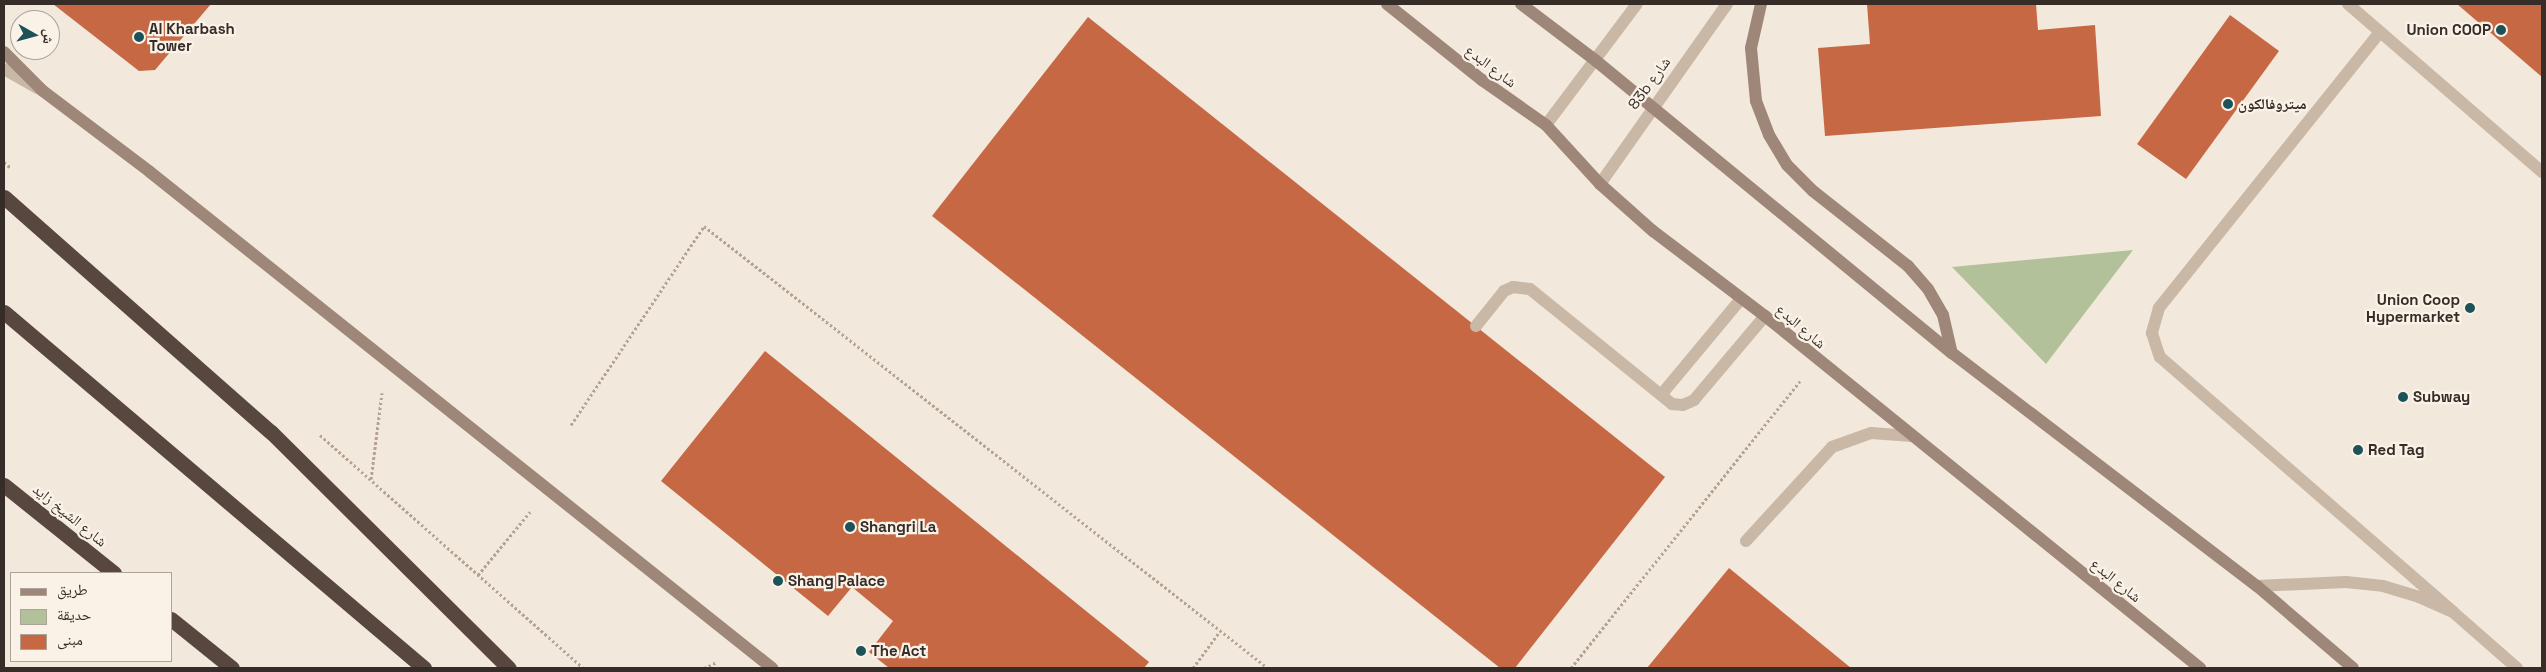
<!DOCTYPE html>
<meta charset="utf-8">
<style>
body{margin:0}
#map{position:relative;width:2546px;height:672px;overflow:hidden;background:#f2e8db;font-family:"Space Grotesk","Noto Naskh Arabic",sans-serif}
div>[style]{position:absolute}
.green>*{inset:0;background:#b3c19b}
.building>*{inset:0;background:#c76844}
.path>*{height:3px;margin-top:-1.5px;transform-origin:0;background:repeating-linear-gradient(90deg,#b6a291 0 2.5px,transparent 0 5px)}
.lane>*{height:12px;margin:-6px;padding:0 6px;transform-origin:6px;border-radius:6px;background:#cab8a7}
.street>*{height:12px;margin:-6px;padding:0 6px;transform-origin:6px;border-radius:6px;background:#cab8a7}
.secondary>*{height:12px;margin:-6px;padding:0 6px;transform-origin:6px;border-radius:6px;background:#9e8778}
.highway>*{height:15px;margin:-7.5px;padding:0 7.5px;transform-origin:7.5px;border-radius:7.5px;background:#57473f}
.dots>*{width:14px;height:14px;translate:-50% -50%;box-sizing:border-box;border:2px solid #faf2e7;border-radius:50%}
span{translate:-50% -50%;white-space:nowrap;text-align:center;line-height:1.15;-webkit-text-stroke:4.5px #faf2e7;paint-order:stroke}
.poi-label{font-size:15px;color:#362d28;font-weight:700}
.left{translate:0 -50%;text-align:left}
.right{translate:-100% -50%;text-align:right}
.street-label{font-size:15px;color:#362d28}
.frame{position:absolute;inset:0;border:5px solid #362d28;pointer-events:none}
.legend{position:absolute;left:10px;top:572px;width:162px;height:90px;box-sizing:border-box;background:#faf2e7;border:1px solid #aca39b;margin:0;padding:6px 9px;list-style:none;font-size:15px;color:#362d28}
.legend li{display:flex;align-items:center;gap:10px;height:25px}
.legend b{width:25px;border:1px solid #aca39b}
.north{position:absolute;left:10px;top:10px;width:50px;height:50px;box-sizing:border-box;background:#faf2e7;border:1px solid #aca39b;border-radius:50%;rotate:97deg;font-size:14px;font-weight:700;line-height:20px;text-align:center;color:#362d28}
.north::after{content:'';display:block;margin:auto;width:18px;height:22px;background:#1d5258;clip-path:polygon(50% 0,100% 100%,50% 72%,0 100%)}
</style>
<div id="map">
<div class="green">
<div style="clip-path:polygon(2133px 250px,2046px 364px,1952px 267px)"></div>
</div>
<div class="building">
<div style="clip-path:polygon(53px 4px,211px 4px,155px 70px,139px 71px)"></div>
<div style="clip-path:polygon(1867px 4px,2036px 4px,2038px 30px,2095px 25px,2101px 116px,1825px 136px,1818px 48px,1870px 44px)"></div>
<div style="clip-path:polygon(2457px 4px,2542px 4px,2542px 77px)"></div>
<div style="clip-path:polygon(2230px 15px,2279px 51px,2186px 179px,2137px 144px)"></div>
<div style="clip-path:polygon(1088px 17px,1665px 477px,1515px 668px,1500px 668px,932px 216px)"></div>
<div style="clip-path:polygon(765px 351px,1149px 662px,1144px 668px,889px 668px,869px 652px,893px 621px,852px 587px,828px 616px,661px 481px)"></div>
<div style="clip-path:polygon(1729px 568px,1851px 668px,1647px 668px)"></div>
</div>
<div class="path">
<div style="left:4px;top:162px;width:9px;rotate:41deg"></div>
<div style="left:571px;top:425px;width:239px;rotate:-56.2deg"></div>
<div style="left:704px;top:226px;width:717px;rotate:38.09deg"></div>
<div style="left:320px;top:435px;width:351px;rotate:41.5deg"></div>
<div style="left:371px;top:479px;width:87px;rotate:-82.7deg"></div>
<div style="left:478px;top:575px;width:82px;rotate:-50.5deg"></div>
<div style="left:704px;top:668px;width:14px;rotate:-25deg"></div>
<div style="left:1193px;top:668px;width:46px;rotate:-53.9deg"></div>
<div style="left:1571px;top:668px;width:367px;rotate:-51.4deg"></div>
</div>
<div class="lane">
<div style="left:2348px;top:4px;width:257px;rotate:40.9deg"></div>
<div style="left:2380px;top:32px;width:354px;rotate:128.7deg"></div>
<div style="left:2159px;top:308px;width:26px;rotate:106deg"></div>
<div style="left:2152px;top:333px;width:25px;rotate:72deg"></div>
<div style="left:2160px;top:357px;width:388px;rotate:41deg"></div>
<div style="left:4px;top:69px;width:40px;rotate:29.7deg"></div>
<div style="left:1476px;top:326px;width:45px;rotate:-51.3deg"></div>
<div style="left:1504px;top:291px;width:10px;rotate:-24deg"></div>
<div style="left:1513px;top:287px;width:17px;rotate:7deg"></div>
<div style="left:1530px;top:289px;width:183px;rotate:39deg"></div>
<div style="left:1672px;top:404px;width:11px;rotate:5deg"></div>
<div style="left:1683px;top:405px;width:12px;rotate:-24deg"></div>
<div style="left:1694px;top:400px;width:110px;rotate:-49.8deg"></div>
<div style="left:1661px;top:395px;width:125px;rotate:-50.2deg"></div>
<div style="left:1746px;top:541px;width:127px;rotate:-47.5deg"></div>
<div style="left:1832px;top:447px;width:41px;rotate:-19.7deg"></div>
<div style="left:1871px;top:433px;width:41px;rotate:4.2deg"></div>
<div style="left:2257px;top:586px;width:89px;rotate:-2.6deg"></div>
<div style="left:2346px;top:582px;width:37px;rotate:6deg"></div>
<div style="left:2383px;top:586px;width:38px;rotate:17deg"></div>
<div style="left:2419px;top:597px;width:37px;rotate:24deg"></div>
<div style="left:2453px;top:612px;width:85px;rotate:41.2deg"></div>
</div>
<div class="street">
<div style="left:1546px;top:125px;width:151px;rotate:-53.1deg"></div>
<div style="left:1600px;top:184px;width:220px;rotate:-54.8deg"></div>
</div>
<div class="secondary">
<div style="left:1387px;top:4px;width:122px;rotate:38.7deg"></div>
<div style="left:1482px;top:80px;width:78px;rotate:35.1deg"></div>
<div style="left:1546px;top:125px;width:80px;rotate:47.5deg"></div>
<div style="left:1600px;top:184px;width:71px;rotate:41.6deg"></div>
<div style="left:1653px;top:231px;width:141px;rotate:37.2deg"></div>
<div style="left:1765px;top:316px;width:560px;rotate:38.98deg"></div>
<div style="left:1521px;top:4px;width:93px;rotate:37.1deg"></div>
<div style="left:1595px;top:60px;width:462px;rotate:39.4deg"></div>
<div style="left:1952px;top:353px;width:384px;rotate:37.4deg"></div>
<div style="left:2257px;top:586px;width:126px;rotate:40.5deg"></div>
<div style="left:1761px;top:4px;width:45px;rotate:102.8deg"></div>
<div style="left:1751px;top:48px;width:53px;rotate:84.6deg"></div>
<div style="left:1756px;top:101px;width:36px;rotate:69deg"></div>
<div style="left:1769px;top:135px;width:35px;rotate:59deg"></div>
<div style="left:1787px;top:165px;width:37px;rotate:45deg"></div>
<div style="left:1813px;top:191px;width:121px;rotate:38.3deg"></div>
<div style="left:1908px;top:266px;width:30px;rotate:49deg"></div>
<div style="left:1928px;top:289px;width:30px;rotate:60deg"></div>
<div style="left:1943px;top:315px;width:39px;rotate:77deg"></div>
<div style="left:4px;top:52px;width:55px;rotate:45deg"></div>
<div style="left:43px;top:91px;width:134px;rotate:37.1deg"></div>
<div style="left:150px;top:172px;width:796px;rotate:38.57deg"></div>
</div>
<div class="highway">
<div style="left:4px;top:197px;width:356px;rotate:41.4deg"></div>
<div style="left:271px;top:432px;width:335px;rotate:44.8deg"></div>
<div style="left:4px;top:312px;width:551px;rotate:40.29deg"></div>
<div style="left:4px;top:485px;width:141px;rotate:38.7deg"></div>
<div style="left:171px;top:619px;width:78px;rotate:38.8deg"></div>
</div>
<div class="dots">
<div style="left:2501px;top:30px;background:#1d5258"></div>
<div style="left:139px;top:37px;background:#1d5258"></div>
<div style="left:2228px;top:104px;background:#1d5258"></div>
<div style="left:2470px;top:308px;background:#1d5258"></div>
<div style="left:2403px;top:397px;background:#1d5258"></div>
<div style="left:2358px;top:450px;background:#1d5258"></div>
<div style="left:850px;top:527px;background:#1d5258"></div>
<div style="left:778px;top:581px;background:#1d5258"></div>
<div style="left:861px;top:651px;background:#1d5258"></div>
</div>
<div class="poi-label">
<span class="left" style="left:149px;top:37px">Al Kharbash<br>Tower</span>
<span class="right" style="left:2491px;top:30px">Union COOP</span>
<span class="left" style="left:2238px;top:104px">ميتروفالكون</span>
<span class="right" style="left:2460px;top:308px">Union Coop<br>Hypermarket</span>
<span class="left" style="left:2413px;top:397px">Subway</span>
<span class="left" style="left:2368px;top:450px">Red Tag</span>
<span class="left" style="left:860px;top:527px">Shangri La</span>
<span class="left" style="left:788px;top:581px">Shang Palace</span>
<span class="left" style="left:871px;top:651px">The Act</span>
</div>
<div class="street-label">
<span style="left:1491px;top:66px;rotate:37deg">شارع البدع</span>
<span style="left:1649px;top:83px;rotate:-54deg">83b شارع</span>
<span style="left:1801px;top:326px;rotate:40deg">شارع البدع</span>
<span style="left:70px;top:515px;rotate:39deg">شارع الشيخ زايد</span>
<span style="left:2116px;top:580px;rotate:39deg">شارع البدع</span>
</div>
<div class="frame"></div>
<ul class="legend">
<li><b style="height:6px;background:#9e8778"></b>طريق</li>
<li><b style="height:14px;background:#b3c19b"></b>حديقة</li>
<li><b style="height:14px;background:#c76844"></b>مبنى</li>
</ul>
<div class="north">ش</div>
</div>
